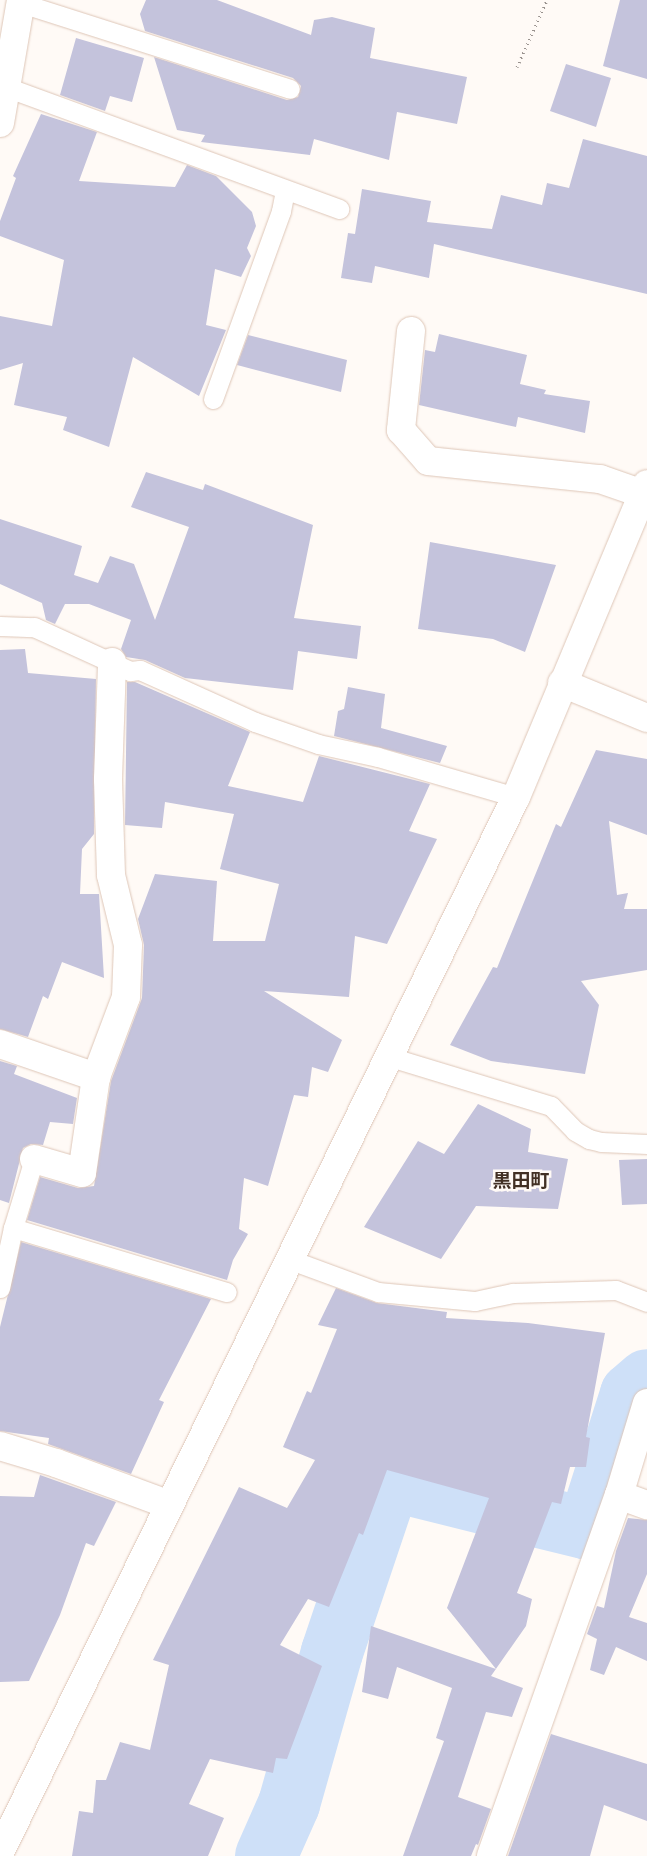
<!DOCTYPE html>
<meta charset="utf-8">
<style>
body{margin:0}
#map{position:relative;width:647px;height:1856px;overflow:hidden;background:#fffaf6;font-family:"Work Sans","Noto Sans JP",sans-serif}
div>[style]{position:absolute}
.river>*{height:62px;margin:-31px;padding:0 31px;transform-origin:31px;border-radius:31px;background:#cee0f8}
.building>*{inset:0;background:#c4c3dc}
.path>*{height:3px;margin-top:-1.5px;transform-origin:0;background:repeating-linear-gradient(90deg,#99928e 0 1px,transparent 0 5px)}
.roads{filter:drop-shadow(0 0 1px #dec6b7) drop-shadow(0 0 1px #dec6b7)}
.lane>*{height:19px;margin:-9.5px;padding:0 9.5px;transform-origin:9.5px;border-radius:9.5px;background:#fff}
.street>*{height:28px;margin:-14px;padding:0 14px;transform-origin:14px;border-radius:14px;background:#fff}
.secondary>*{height:28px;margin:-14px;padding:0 14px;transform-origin:14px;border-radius:14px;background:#fff}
span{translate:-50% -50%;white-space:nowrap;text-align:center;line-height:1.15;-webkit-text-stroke:5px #fffaf6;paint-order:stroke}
.quarter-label{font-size:19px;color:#412f23;font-weight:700}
</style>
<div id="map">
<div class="river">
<div style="left:266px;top:1856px;width:57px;rotate:-66.1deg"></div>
<div style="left:289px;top:1804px;width:158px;rotate:-74.2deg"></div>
<div style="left:332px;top:1652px;width:182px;rotate:-71.4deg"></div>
<div style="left:390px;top:1480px;width:204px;rotate:13.9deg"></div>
<div style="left:588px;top:1529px;width:142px;rotate:-72.3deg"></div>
<div style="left:631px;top:1394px;width:21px;rotate:-41deg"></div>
</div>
<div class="building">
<div style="clip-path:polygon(146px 0,217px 0,311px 35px,314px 20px,332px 17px,375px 28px,370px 58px,467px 77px,457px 124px,397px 112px,389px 160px,314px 139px,310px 155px,201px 142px,205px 135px,177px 130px,154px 57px,287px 100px,298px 97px,301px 86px,293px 78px,145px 31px,140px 14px)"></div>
<div style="clip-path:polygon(620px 0,647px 0,647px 79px,603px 66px)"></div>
<div style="clip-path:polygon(76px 38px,144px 58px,132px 102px,110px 96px,105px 111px,60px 95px)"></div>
<div style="clip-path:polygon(566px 64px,611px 78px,596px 127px,550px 111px)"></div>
<div style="clip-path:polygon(41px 114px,97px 132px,79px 181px,175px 187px,187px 165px,216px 176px,252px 212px,256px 226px,247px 248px,251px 256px,241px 277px,215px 269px,206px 325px,226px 330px,199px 396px,133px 357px,109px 447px,63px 430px,67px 417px,14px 405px,23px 363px,0 370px,0 316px,52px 326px,64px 260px,0 236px,0 221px,16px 178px,13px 176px)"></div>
<div style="clip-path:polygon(583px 139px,647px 156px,647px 294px,434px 244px,429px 278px,375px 266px,372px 283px,341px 278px,348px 233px,355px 234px,362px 189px,431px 201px,427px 222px,492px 229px,501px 195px,542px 205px,547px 183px,569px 188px)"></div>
<div style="clip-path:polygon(439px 334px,527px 355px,520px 384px,546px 390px,544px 394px,590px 401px,585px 433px,518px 417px,516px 427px,419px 405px,425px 350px,435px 352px)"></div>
<div style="clip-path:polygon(248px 335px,347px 360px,341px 392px,237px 365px)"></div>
<div style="clip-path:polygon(146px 472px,203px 490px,205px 484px,313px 525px,294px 618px,361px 626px,357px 659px,298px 651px,293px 690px,185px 678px,145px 660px,126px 657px,121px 649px,131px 620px,89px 604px,65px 604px,55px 624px,46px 620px,42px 603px,0 584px,0 519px,82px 546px,74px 575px,98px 583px,110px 556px,134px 564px,155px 620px,189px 527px,131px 507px)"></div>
<div style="clip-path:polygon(430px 542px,556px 565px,525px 652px,493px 639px,418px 629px)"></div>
<div style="clip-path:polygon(25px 649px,28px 673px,96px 679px,94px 834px,82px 849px,80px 894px,99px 894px,104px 978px,62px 962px,48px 999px,43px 996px,28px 1037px,0 1029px,0 650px)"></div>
<div style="clip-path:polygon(127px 682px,135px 682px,250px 732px,228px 786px,303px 802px,319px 756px,430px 784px,409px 831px,437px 839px,387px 944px,355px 936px,349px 997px,264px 991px,342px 1040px,328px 1072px,312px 1067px,308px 1097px,294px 1095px,268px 1186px,244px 1178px,239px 1229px,248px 1234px,233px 1260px,227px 1280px,27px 1220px,40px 1177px,78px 1188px,94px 1186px,111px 1081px,142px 998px,144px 945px,138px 919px,155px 874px,217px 881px,213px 941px,265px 941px,279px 884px,220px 869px,234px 814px,165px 802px,162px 828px,125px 825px)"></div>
<div style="clip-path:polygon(348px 687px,385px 694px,381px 728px,447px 746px,440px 763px,334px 736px,338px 711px,344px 709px)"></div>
<div style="clip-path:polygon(596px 750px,647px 759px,647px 835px,609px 821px,617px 895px,628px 893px,624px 909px,647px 909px,647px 970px,581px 981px,599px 1005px,585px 1074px,491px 1061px,450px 1045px,493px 967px,497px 968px,556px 824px,561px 827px)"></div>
<div style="clip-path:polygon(0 1061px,17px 1066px,14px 1074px,77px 1098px,73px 1124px,50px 1122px,43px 1145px,31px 1144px,23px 1148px,9px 1203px,0 1200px)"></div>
<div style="clip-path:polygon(478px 1104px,531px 1129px,528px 1152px,568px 1159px,558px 1209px,476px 1206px,441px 1259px,364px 1227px,418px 1141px,444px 1154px)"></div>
<div style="clip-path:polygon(647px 1159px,647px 1204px,622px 1205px,619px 1160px)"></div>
<div style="clip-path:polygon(21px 1242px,211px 1299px,159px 1400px,164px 1402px,131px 1474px,48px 1444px,49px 1438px,0 1431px,0 1327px)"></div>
<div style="clip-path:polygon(336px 1288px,377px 1303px,447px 1312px,446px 1318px,528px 1323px,605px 1333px,586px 1437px,590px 1438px,586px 1467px,570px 1467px,561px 1504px,552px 1502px,517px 1593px,532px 1599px,526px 1626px,491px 1676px,523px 1688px,512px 1717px,486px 1712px,458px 1797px,491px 1809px,478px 1845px,476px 1844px,471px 1856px,403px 1856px,444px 1741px,436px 1738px,452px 1688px,397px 1667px,388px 1699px,362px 1692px,371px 1626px,496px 1669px,447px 1608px,489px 1498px,387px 1470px,363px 1535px,359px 1533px,329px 1607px,308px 1599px,280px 1645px,322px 1666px,287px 1759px,276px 1758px,273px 1773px,210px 1759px,189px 1804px,224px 1818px,208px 1856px,72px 1856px,79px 1811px,93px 1813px,96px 1780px,106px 1780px,120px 1742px,150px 1750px,169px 1665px,153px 1660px,239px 1487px,287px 1508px,315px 1460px,283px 1447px,307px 1391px,311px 1393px,337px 1329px,318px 1325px)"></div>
<div style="clip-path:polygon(40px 1475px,116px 1502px,94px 1546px,86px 1543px,60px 1615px,29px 1681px,0 1682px,0 1496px,34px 1497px)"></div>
<div style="clip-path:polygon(628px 1518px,647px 1520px,647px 1574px,629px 1617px,647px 1623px,647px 1661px,616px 1647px,604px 1675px,590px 1670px,597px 1639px,587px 1634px,597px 1606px,604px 1608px,616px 1551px)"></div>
<div style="clip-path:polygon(551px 1734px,647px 1764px,647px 1821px,604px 1805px,590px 1856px,508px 1856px)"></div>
</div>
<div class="path">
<div style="left:517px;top:67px;width:73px;rotate:-65.9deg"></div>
</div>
<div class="roads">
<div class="lane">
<div style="left:21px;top:3px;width:282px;rotate:17.7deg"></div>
<div style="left:6px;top:87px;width:355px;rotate:20.1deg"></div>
<div style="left:213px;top:399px;width:200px;rotate:-70.1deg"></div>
<div style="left:281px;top:211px;width:20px;rotate:-79deg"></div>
<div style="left:0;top:626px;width:34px;rotate:2deg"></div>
<div style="left:34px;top:627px;width:106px;rotate:24.6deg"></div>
<div style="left:130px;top:671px;width:10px;rotate:-6deg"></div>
<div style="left:140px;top:670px;width:126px;rotate:24.3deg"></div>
<div style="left:255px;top:722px;width:67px;rotate:19.2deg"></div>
<div style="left:318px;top:744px;width:61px;rotate:12.2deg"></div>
<div style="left:378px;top:757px;width:144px;rotate:16.2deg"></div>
<div style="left:390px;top:1057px;width:168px;rotate:16.9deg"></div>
<div style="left:551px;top:1106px;width:35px;rotate:46deg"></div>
<div style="left:575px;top:1131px;width:16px;rotate:30deg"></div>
<div style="left:589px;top:1139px;width:12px;rotate:14deg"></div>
<div style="left:601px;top:1142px;width:46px;rotate:2.5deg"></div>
<div style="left:13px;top:1228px;width:223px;rotate:16.7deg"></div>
<div style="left:291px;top:1260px;width:93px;rotate:20.2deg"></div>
<div style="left:378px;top:1292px;width:97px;rotate:5.3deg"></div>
<div style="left:475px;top:1301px;width:39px;rotate:-12deg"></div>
<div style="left:513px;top:1293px;width:103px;rotate:-1.7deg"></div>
<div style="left:616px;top:1290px;width:33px;rotate:21deg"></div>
<div style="left:0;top:1288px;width:61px;rotate:-77.8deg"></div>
<div style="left:13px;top:1228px;width:72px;rotate:-73.1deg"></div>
</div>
<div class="street">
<div style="left:0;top:123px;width:125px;rotate:-80.3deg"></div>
<div style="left:411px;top:331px;width:100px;rotate:95.8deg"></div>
<div style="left:401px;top:430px;width:41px;rotate:48.9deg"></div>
<div style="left:428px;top:461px;width:173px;rotate:6deg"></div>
<div style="left:600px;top:479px;width:46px;rotate:19.2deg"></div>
<div style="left:562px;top:683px;width:92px;rotate:22.4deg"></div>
<div style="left:0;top:1044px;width:102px;rotate:19deg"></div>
<div style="left:34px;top:1159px;width:50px;rotate:16.3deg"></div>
<div style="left:82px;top:1173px;width:97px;rotate:-81.7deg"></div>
<div style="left:96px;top:1077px;width:85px;rotate:-69.4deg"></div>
<div style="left:126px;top:997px;width:52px;rotate:-87.8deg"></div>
<div style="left:128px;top:945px;width:72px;rotate:-103.7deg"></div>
<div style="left:111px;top:875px;width:96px;rotate:-91.8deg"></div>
<div style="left:108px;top:779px;width:117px;rotate:-88deg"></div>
<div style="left:0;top:1446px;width:59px;rotate:16.9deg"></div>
<div style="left:56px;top:1463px;width:121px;rotate:20.2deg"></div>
<div style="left:619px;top:1495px;width:30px;rotate:20deg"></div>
<div style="left:491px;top:1856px;width:383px;rotate:-70.5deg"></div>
<div style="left:619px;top:1495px;width:96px;rotate:-73.1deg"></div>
</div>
<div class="secondary">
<div style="left:0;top:1852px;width:1174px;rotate:-63.94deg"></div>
<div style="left:516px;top:797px;width:339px;rotate:-67.3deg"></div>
</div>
</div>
<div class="quarter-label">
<span style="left:521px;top:1181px">黒田町</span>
</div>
</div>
